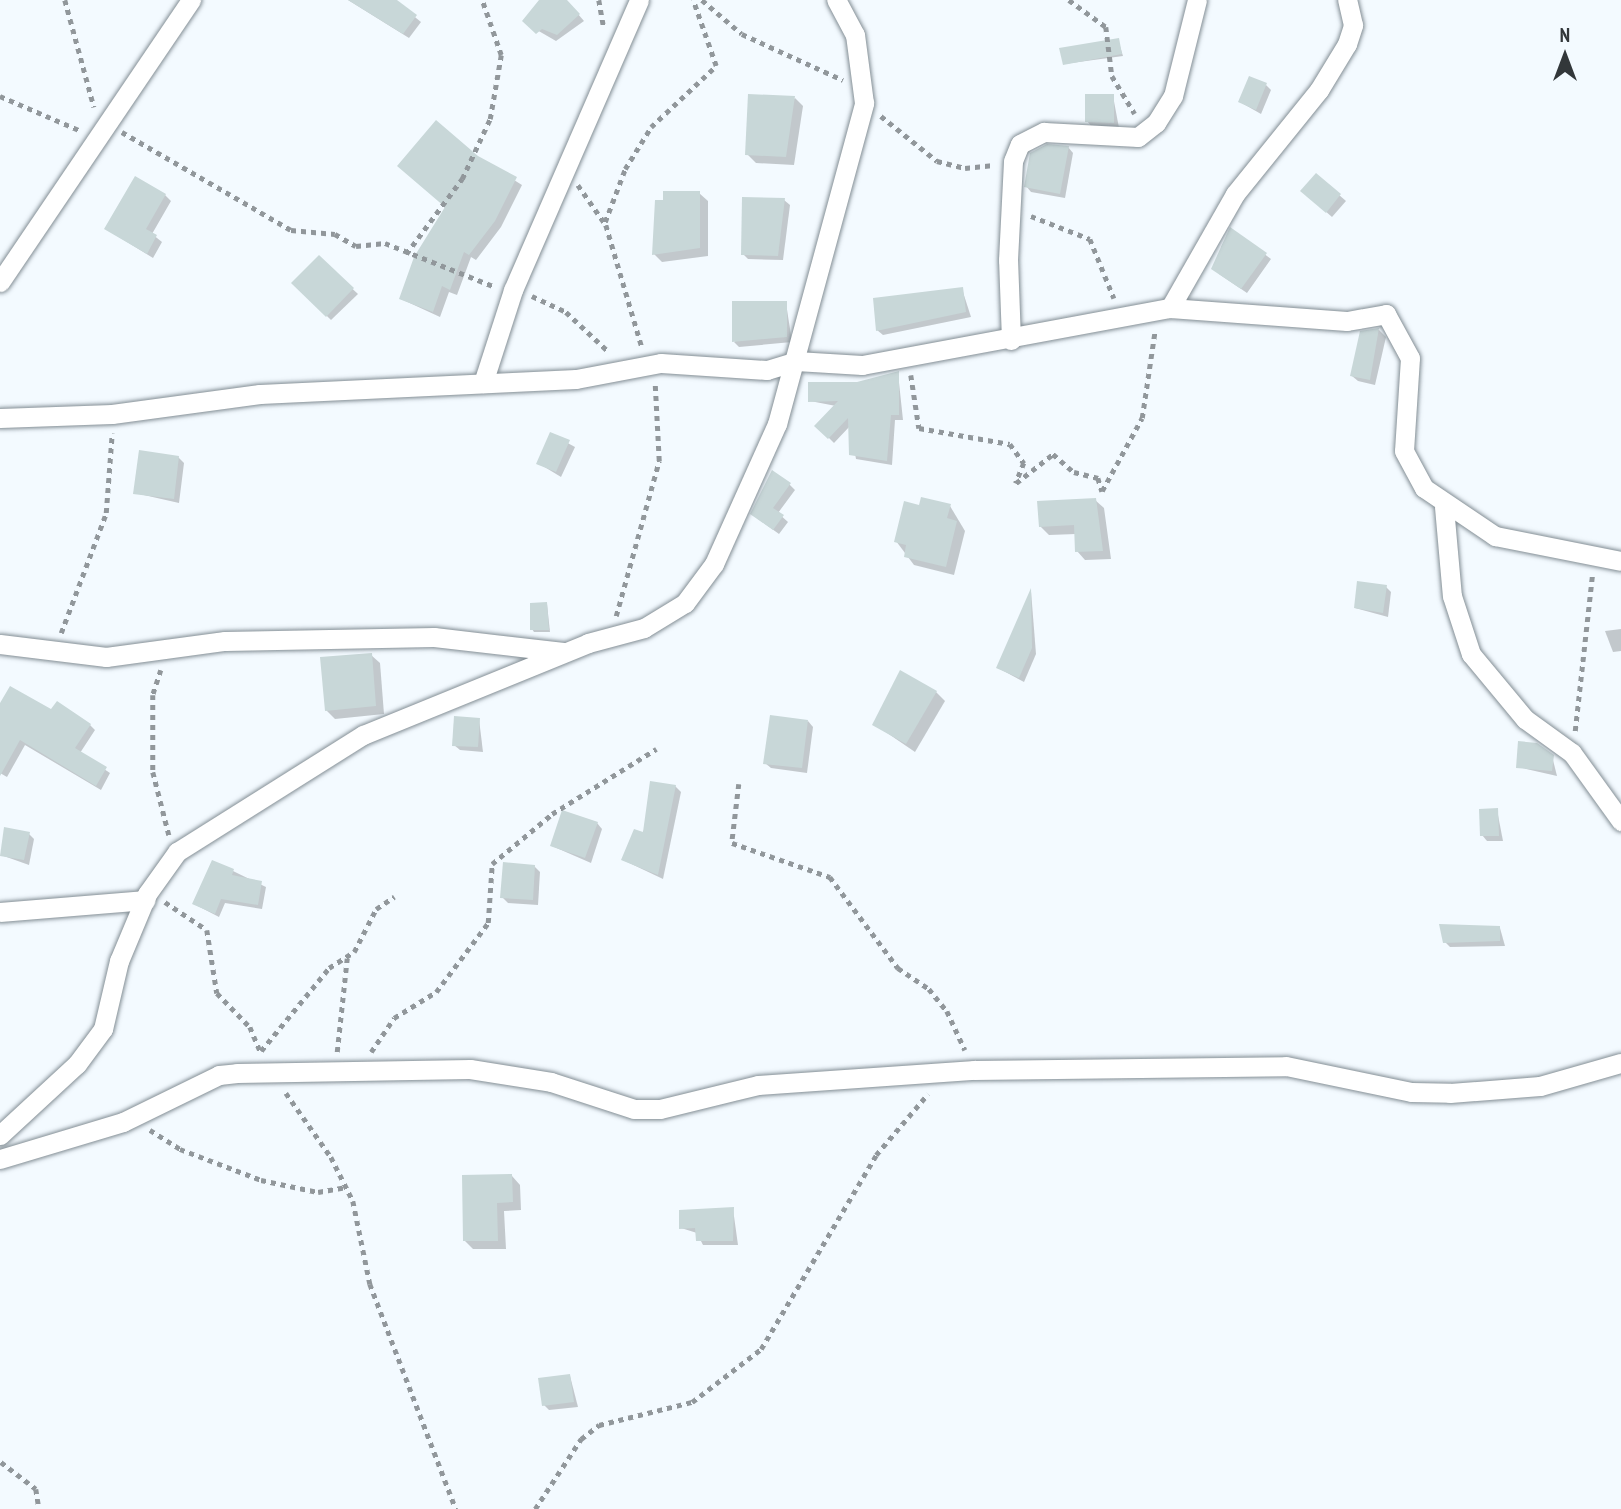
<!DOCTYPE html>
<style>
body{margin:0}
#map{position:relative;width:1621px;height:1509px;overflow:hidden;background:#f3faff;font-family:"PT Sans Narrow",sans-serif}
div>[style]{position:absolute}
.shadow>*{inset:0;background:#0003}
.building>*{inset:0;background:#c8d7d8}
.path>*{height:4.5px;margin-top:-2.25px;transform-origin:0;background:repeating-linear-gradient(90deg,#91979b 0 5px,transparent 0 10px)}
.roads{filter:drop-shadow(0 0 2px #838e95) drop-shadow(0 0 2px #838e95)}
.street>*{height:19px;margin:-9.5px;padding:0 9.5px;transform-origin:9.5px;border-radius:9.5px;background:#fff}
span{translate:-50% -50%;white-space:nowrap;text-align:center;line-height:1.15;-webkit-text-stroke:7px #f3faff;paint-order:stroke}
.north{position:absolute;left:1530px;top:21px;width:70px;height:70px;-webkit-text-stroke:5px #f3faff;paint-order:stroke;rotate:0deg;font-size:19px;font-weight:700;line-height:28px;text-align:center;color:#32373a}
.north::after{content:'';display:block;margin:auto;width:24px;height:32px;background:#32373a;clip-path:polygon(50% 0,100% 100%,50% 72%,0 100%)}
</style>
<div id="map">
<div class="shadow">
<div style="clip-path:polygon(348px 0,394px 0,421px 22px,409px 38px)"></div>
<div style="clip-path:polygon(546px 0,566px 0,584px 21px,556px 41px,530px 26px)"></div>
<div style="clip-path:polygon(1118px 40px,1123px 56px,1064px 64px)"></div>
<div style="clip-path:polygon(1266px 85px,1271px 90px,1261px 114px,1240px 102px)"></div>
<div style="clip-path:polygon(1113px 96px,1119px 128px,1092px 127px,1087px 121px)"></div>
<div style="clip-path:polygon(795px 98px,803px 106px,794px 165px,756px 163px,747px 154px)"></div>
<div style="clip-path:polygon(1068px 147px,1073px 153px,1065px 198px,1031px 192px,1026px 186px)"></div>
<div style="clip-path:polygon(477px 157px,522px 185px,501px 227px,476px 260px,471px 257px,457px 295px,449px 292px,440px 317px,401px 299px)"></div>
<div style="clip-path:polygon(1316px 175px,1346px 201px,1332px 217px,1308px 196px)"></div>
<div style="clip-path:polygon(699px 193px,708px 201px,708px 256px,662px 262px,654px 254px,664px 202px)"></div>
<div style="clip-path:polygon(165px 195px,171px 201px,152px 234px,162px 242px,153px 258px,106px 229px)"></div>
<div style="clip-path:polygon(784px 200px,790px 205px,783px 260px,748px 259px,743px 254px)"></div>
<div style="clip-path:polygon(1231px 229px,1271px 259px,1247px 293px,1219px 274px,1226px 252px,1221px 247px)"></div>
<div style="clip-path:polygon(319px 258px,358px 294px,331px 320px,293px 283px)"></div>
<div style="clip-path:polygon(962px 289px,971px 317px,883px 335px,877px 330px)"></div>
<div style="clip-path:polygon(786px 303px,792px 342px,739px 347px,734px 342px)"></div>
<div style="clip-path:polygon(1379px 330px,1386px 337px,1375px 385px,1358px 381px,1352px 376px,1361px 333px)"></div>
<div style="clip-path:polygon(898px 373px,903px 420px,895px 420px,892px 465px,856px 459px,850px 426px,834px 443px,817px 426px,836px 406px,810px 401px)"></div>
<div style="clip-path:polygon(551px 434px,575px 447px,561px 477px,538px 463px)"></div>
<div style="clip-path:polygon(178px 457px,184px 463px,179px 503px,135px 493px)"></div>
<div style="clip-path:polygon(789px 484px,795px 490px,778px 513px,788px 522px,779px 534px,758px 519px)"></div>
<div style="clip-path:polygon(1095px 500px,1104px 508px,1111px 559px,1085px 560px,1077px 551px,1076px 534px,1049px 535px,1040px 526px)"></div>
<div style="clip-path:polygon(950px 506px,965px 531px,954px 575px,914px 565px,896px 541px,921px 507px)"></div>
<div style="clip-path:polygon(1386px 587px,1391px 592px,1388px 617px,1355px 608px)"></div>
<div style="clip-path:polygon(1031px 591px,1036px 654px,1024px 682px,998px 668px)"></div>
<div style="clip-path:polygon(547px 604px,550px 632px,534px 632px,532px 629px)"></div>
<div style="clip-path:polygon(1621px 629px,1621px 651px,1613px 652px,1605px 631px)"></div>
<div style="clip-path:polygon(371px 655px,380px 663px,384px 714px,335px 719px,326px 710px)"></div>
<div style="clip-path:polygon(936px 692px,945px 701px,915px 752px,874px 724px)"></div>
<div style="clip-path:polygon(0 707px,51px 712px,90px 725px,95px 730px,80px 753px,110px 773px,101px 790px,25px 745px,7px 777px,0 773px)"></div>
<div style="clip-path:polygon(479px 719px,483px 752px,460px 750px,454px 745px)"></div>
<div style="clip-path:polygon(808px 721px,813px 727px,807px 773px,771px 768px,765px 763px)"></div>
<div style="clip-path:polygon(1552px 756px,1557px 776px,1518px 767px)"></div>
<div style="clip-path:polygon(675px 786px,681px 792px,663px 879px,623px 860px)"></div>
<div style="clip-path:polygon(1497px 810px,1503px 841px,1487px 841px,1482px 835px)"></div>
<div style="clip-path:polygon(597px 823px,602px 829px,591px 863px,552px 846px)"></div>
<div style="clip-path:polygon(29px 834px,34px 839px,29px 865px,1px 855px)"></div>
<div style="clip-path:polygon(534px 866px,540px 872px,538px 905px,508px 903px,502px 897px)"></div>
<div style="clip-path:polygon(233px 871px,266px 887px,262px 909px,225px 903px,219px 917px,194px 904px)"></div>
<div style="clip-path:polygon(1500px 928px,1505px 946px,1450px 947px,1445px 942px)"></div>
<div style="clip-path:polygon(512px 1176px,520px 1185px,521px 1210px,504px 1211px,506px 1249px,473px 1249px,465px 1241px)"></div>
<div style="clip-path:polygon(733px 1209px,738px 1245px,703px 1245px,697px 1233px,681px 1228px)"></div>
<div style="clip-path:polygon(570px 1376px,578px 1407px,549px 1410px,544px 1405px)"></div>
</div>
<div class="building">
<div style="clip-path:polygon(348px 0,397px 0,417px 15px,403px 34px)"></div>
<div style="clip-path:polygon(539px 0,567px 0,580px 14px,557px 35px,542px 29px,536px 34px,522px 21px)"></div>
<div style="clip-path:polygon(1119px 38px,1122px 54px,1063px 65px,1059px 48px)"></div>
<div style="clip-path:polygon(1249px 76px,1267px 83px,1256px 110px,1238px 102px)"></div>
<div style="clip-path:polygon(748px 94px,795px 96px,786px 157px,745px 155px)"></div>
<div style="clip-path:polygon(1085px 94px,1114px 94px,1114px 123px,1085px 122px)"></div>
<div style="clip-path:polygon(436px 120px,478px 156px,517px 177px,495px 221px,469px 255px,464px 252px,450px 290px,442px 286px,433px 312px,399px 299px,414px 257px,445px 207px,397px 166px)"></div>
<div style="clip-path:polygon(1047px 144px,1069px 146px,1060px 194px,1024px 187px,1030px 153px)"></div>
<div style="clip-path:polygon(1316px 173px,1341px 194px,1326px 213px,1300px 191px)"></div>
<div style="clip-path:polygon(135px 176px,166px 194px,146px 229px,157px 235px,147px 254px,104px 229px)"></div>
<div style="clip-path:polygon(663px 191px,700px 191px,700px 248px,652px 255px,655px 200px,663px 200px)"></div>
<div style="clip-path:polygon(742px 197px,785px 198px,778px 256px,741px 255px)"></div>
<div style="clip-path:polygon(1230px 227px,1267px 253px,1241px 289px,1211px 269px)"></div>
<div style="clip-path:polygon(319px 255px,354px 288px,326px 317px,291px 283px)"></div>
<div style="clip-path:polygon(963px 287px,966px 312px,876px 331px,873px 298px)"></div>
<div style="clip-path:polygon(732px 301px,787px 301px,787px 337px,732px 342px)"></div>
<div style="clip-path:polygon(1379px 328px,1370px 380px,1350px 376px,1360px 331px)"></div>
<div style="clip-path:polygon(899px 371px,899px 415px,891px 415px,887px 461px,849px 455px,848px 418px,828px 439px,814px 426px,838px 401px,808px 402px,808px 382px,857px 382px)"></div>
<div style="clip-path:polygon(550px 432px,570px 440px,556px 472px,536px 464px)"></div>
<div style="clip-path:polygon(139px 450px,179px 456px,174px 499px,133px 494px)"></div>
<div style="clip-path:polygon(772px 470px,791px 483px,773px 508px,784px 515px,773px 530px,750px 514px)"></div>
<div style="clip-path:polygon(921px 497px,951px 504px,947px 518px,957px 521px,946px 567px,904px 557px,906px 545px,894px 542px,904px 501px,919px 505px)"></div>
<div style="clip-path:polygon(1096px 498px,1103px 551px,1075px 552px,1074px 525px,1039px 527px,1037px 501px)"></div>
<div style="clip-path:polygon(1357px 581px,1387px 585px,1383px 613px,1354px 608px)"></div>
<div style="clip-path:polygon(1031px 588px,1032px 648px,1019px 678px,996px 668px)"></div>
<div style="clip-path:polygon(547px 602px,549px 630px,530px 630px,530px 603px)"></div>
<div style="clip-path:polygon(372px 653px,376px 706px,325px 711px,320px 657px)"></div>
<div style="clip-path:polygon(900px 670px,937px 691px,906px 744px,872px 725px)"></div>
<div style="clip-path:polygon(10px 686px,51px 709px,57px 701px,91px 724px,75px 748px,107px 767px,96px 786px,20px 740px,0 776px,0 703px)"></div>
<div style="clip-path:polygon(770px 715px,808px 720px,802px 768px,763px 764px)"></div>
<div style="clip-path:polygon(454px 716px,480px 718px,478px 747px,452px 746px)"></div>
<div style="clip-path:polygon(1518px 741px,1537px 743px,1554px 755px,1552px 771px,1516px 768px)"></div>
<div style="clip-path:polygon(650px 781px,676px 785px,658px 875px,621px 860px,634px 829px,643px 832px)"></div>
<div style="clip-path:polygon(1498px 808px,1499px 836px,1480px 836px,1479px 809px)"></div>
<div style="clip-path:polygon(562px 810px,598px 822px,585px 858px,550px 846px)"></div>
<div style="clip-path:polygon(4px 827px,30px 832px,24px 860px,0 856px)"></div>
<div style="clip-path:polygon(212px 860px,234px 869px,232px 875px,262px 881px,258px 905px,221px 899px,215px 914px,192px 904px)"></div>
<div style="clip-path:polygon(503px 862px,535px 865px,533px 900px,500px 898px)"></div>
<div style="clip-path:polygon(1439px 924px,1500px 926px,1500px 941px,1443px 943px)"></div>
<div style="clip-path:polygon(512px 1174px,513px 1202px,497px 1203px,498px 1241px,463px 1241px,462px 1175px)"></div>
<div style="clip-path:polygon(734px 1207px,733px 1241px,696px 1241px,695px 1228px,679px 1229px,679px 1210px)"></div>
<div style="clip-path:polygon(570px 1374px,574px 1402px,542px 1406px,538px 1378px)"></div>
</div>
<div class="path">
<div style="left:65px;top:0;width:111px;rotate:74.8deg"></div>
<div style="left:599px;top:0;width:29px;rotate:80deg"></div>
<div style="left:702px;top:0;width:52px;rotate:40.4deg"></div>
<div style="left:742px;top:34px;width:111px;rotate:24.5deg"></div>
<div style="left:1069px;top:0;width:46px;rotate:36.1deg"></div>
<div style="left:1106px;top:27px;width:49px;rotate:83deg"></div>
<div style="left:1112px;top:76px;width:44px;rotate:58.8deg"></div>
<div style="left:0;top:96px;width:86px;rotate:23.3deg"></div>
<div style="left:881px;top:116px;width:72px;rotate:38.8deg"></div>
<div style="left:937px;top:161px;width:29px;rotate:14deg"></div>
<div style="left:965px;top:168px;width:29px;rotate:-6deg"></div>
<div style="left:122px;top:132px;width:195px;rotate:30.1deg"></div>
<div style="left:291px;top:230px;width:44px;rotate:5.2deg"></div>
<div style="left:335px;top:234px;width:24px;rotate:30deg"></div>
<div style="left:356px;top:246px;width:29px;rotate:-6deg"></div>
<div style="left:385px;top:243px;width:116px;rotate:21.7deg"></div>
<div style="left:578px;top:185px;width:49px;rotate:55deg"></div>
<div style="left:606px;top:225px;width:127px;rotate:73.6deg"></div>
<div style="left:1031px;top:216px;width:63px;rotate:21.3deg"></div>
<div style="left:1090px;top:239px;width:64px;rotate:67.9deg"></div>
<div style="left:605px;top:222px;width:57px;rotate:-69.3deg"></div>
<div style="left:625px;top:169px;width:49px;rotate:-58.2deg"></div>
<div style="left:651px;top:127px;width:89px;rotate:-43.2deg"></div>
<div style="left:716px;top:66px;width:70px;rotate:-109.2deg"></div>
<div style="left:406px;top:254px;width:94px;rotate:-53.3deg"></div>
<div style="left:462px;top:179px;width:66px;rotate:-65deg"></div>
<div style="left:490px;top:119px;width:65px;rotate:-80.2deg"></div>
<div style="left:501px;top:55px;width:58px;rotate:-109.1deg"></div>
<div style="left:532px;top:296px;width:38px;rotate:25deg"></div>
<div style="left:566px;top:312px;width:59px;rotate:42.9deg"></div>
<div style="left:911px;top:375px;width:54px;rotate:81.4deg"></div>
<div style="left:919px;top:428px;width:92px;rotate:10deg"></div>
<div style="left:1010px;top:444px;width:24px;rotate:54deg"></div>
<div style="left:1024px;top:463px;width:22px;rotate:112deg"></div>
<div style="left:1016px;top:483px;width:47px;rotate:-38.1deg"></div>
<div style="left:1053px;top:454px;width:28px;rotate:41deg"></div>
<div style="left:1074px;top:472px;width:25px;rotate:14deg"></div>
<div style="left:1098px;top:478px;width:14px;rotate:73deg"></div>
<div style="left:1102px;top:491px;width:83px;rotate:-61.3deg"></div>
<div style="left:1142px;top:418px;width:89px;rotate:-81.6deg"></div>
<div style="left:616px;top:616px;width:161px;rotate:-74.5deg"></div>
<div style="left:659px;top:461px;width:77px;rotate:-93deg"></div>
<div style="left:61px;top:633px;width:128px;rotate:-69.4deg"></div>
<div style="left:106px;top:513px;width:80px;rotate:-85.7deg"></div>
<div style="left:161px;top:670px;width:26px;rotate:108deg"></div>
<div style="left:153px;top:695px;width:77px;rotate:90deg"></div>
<div style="left:153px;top:772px;width:65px;rotate:75.7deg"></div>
<div style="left:1575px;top:731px;width:156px;rotate:-83.7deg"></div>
<div style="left:739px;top:784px;width:59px;rotate:96.8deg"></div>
<div style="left:732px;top:843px;width:104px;rotate:19.1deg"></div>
<div style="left:830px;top:877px;width:114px;rotate:53.2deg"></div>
<div style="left:898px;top:968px;width:37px;rotate:34deg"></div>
<div style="left:929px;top:989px;width:28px;rotate:51deg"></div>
<div style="left:947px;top:1011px;width:43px;rotate:65.2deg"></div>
<div style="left:165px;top:902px;width:50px;rotate:33.7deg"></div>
<div style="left:207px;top:930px;width:64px;rotate:81deg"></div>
<div style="left:217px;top:993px;width:47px;rotate:45.9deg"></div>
<div style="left:250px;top:1027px;width:28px;rotate:67deg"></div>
<div style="left:261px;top:1051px;width:107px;rotate:-50.7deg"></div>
<div style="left:329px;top:968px;width:30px;rotate:-33deg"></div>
<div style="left:354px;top:952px;width:48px;rotate:-62.9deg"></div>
<div style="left:376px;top:909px;width:22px;rotate:-34deg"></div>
<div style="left:337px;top:1052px;width:94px;rotate:-83.9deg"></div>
<div style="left:371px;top:1052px;width:41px;rotate:-55.9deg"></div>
<div style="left:394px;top:1018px;width:49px;rotate:-31.8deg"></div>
<div style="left:436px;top:992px;width:86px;rotate:-53deg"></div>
<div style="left:488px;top:923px;width:59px;rotate:-86.1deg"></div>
<div style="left:492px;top:864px;width:78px;rotate:-39.8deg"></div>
<div style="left:552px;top:814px;width:123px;rotate:-32deg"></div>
<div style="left:286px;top:1093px;width:78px;rotate:54.9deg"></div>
<div style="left:331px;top:1157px;width:49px;rotate:63.4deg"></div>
<div style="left:353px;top:1201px;width:85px;rotate:78.4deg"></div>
<div style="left:370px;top:1284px;width:241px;rotate:69.1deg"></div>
<div style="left:150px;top:1130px;width:36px;rotate:32deg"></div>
<div style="left:180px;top:1149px;width:87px;rotate:20.9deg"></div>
<div style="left:261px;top:1180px;width:58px;rotate:11.9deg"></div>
<div style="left:318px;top:1192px;width:29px;rotate:-10deg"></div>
<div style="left:1px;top:1462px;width:44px;rotate:37.6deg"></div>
<div style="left:36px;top:1489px;width:20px;rotate:81deg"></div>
<div style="left:535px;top:1509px;width:84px;rotate:-56.7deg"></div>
<div style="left:581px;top:1439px;width:23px;rotate:-38deg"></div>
<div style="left:599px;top:1425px;width:96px;rotate:-13.9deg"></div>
<div style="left:692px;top:1402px;width:87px;rotate:-37.5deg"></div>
<div style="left:761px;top:1349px;width:226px;rotate:-59.3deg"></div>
<div style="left:876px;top:1155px;width:80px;rotate:-49.6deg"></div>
</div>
<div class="roads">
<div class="street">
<div style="left:0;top:282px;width:341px;rotate:-55.9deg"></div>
<div style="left:1170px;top:308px;width:131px;rotate:-60.3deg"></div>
<div style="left:1235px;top:194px;width:134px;rotate:-51.1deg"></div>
<div style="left:1319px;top:90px;width:54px;rotate:-58.7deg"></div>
<div style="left:1347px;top:44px;width:20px;rotate:-72deg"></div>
<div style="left:1353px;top:25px;width:26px;rotate:-103deg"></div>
<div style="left:1011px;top:340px;width:80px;rotate:-92.1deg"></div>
<div style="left:1008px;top:260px;width:99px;rotate:-87.1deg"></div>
<div style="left:1013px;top:161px;width:18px;rotate:-68deg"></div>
<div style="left:1020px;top:144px;width:27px;rotate:-27deg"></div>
<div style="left:1044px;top:132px;width:94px;rotate:3deg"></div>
<div style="left:1138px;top:137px;width:23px;rotate:-38deg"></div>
<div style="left:1156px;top:123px;width:32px;rotate:-58deg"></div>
<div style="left:1173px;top:96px;width:99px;rotate:-76deg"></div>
<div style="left:483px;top:383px;width:98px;rotate:-72.1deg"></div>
<div style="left:513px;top:290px;width:316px;rotate:-66.5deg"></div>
<div style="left:0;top:418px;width:112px;rotate:-2deg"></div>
<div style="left:112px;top:414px;width:149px;rotate:-7.7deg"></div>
<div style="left:260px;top:394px;width:316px;rotate:-2.7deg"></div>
<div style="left:576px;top:379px;width:86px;rotate:-10.7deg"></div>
<div style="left:661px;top:363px;width:106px;rotate:3.8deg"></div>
<div style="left:767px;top:370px;width:30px;rotate:-17deg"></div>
<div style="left:796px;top:361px;width:66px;rotate:3.5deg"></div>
<div style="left:862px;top:365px;width:313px;rotate:-10.5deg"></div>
<div style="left:1170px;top:308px;width:177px;rotate:4.2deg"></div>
<div style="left:1347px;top:321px;width:40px;rotate:-10deg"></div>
<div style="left:1386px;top:314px;width:50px;rotate:61.4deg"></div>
<div style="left:1410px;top:358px;width:93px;rotate:93.7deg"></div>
<div style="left:1404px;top:451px;width:42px;rotate:61.6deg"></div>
<div style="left:1424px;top:488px;width:86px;rotate:34.1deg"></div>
<div style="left:1495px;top:536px;width:128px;rotate:11.2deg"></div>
<div style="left:1444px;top:507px;width:89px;rotate:84.9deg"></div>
<div style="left:1452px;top:596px;width:61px;rotate:71.9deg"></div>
<div style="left:1471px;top:654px;width:85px;rotate:50.3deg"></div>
<div style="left:1525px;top:719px;width:58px;rotate:35.9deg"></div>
<div style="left:1572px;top:753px;width:84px;rotate:54.2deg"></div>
<div style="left:0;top:644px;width:107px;rotate:7deg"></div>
<div style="left:106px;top:657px;width:120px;rotate:-7.7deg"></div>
<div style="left:225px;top:641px;width:209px;rotate:-1.1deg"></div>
<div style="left:434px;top:637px;width:130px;rotate:6.6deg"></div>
<div style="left:0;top:912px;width:146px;rotate:-4.7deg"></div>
<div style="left:0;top:1135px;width:105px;rotate:-42.7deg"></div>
<div style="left:77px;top:1064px;width:44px;rotate:-53.4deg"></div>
<div style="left:103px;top:1029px;width:70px;rotate:-76.8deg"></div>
<div style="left:119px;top:961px;width:73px;rotate:-67.3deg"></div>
<div style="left:147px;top:894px;width:52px;rotate:-54.5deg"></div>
<div style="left:177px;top:852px;width:220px;rotate:-32.2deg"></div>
<div style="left:363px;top:735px;width:243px;rotate:-22.2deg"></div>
<div style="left:588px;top:643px;width:58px;rotate:-15deg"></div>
<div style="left:644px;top:628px;width:48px;rotate:-31.4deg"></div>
<div style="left:685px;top:603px;width:49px;rotate:-53.4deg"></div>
<div style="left:714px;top:564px;width:154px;rotate:-65.8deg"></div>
<div style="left:777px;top:424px;width:333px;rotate:-74.8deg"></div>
<div style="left:864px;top:103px;width:69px;rotate:-97.5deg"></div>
<div style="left:855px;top:35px;width:40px;rotate:-118deg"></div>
<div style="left:0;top:1159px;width:128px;rotate:-16.7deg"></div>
<div style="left:123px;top:1122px;width:107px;rotate:-26.1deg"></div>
<div style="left:219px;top:1075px;width:18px;rotate:-6deg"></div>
<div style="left:237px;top:1073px;width:233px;rotate:-1deg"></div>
<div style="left:470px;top:1069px;width:82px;rotate:9.1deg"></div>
<div style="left:551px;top:1082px;width:87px;rotate:18deg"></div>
<div style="left:634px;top:1109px;width:26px"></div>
<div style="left:660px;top:1109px;width:101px;rotate:-13.8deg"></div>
<div style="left:758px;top:1085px;width:217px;rotate:-4deg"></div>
<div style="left:974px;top:1070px;width:312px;rotate:-0.7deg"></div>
<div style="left:1286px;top:1066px;width:128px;rotate:11.7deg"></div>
<div style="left:1411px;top:1092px;width:39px;rotate:1deg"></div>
<div style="left:1450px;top:1093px;width:90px;rotate:-4.4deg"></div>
<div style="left:1540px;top:1086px;width:84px;rotate:-15.9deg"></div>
</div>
</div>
<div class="north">N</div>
</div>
